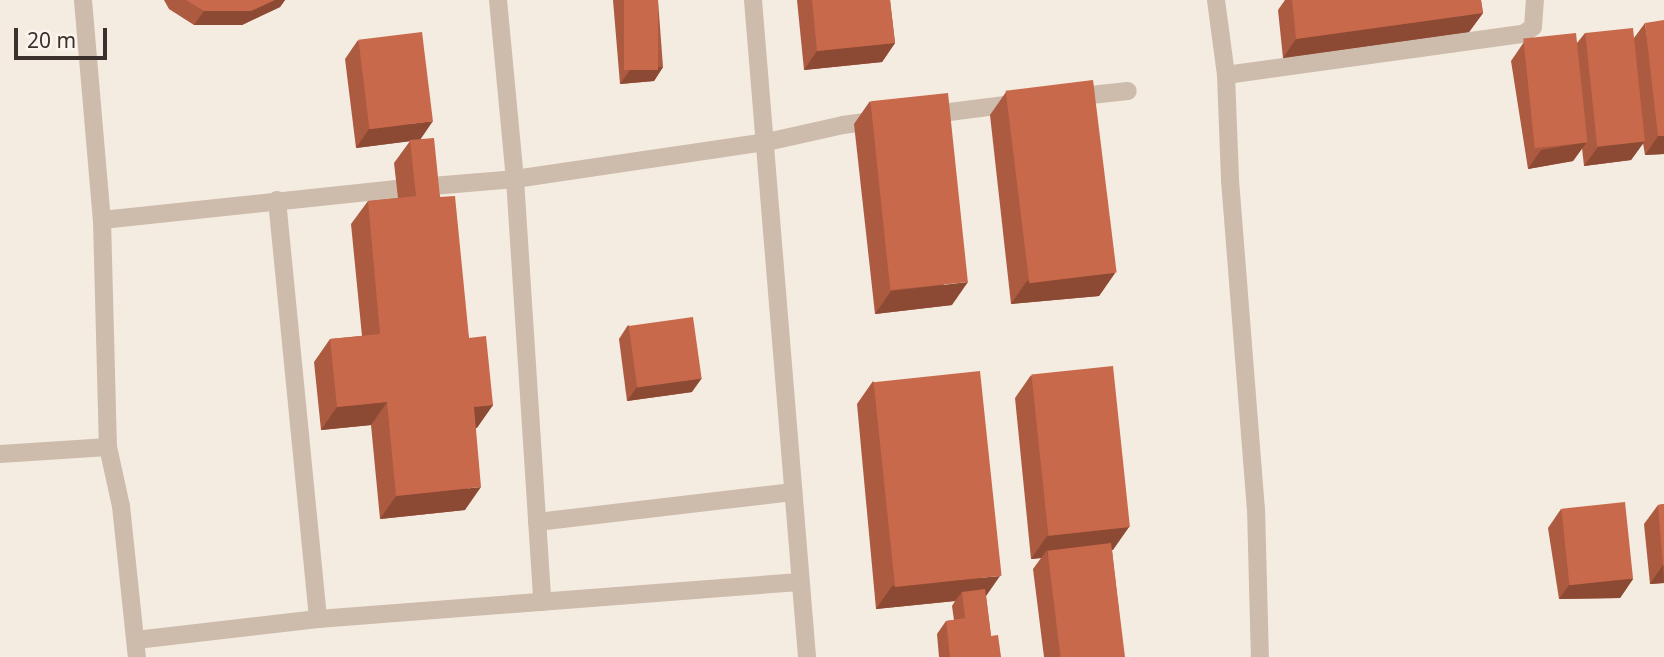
<!DOCTYPE html>
<style>
body{margin:0}
#map{position:relative;width:1664px;height:657px;overflow:hidden;background:#f4ebe1;font-family:"Noto Sans",sans-serif}
div>[style]{position:absolute}
.minor>*{height:18px;margin:-9px;padding:0 9px;transform-origin:9px;border-radius:9px;background:#cdbbac}
.wall>*{inset:0;background:#ac5a40}
.shaded-wall>*{inset:0;background:#8c4a34}
.building>*{inset:0;background:#c8694b;transform-origin:0 0}
span{translate:-50% -50%;white-space:nowrap;text-align:center;line-height:1.15;-webkit-text-stroke:7px #fbf5ee;paint-order:stroke}
.scale{position:absolute;left:14px;top:28px;width:93px;height:32px;box-sizing:border-box;border:4px solid #3b302b;border-top:0;padding-left:9px;font-size:21px;line-height:24px;white-space:nowrap;color:#3b302b;-webkit-text-stroke:5px #fbf5ee;paint-order:stroke}
</style>
<div id="map">
<div class="minor">
<div style="left:83px;top:0;width:221px;rotate:85.1deg"></div>
<div style="left:102px;top:220px;width:227px;rotate:88.5deg"></div>
<div style="left:108px;top:447px;width:60px;rotate:77.6deg"></div>
<div style="left:121px;top:506px;width:152px;rotate:84deg"></div>
<div style="left:498px;top:0;width:180px;rotate:84.6deg"></div>
<div style="left:515px;top:179px;width:424px;rotate:86.3deg"></div>
<div style="left:753px;top:0;width:659px;rotate:85.3deg"></div>
<div style="left:1216px;top:0;width:76px;rotate:82.4deg"></div>
<div style="left:1226px;top:75px;width:105px;rotate:87.8deg"></div>
<div style="left:1230px;top:180px;width:329px;rotate:85.5deg"></div>
<div style="left:1256px;top:508px;width:149px;rotate:88.5deg"></div>
<div style="left:1226px;top:75px;width:300px;rotate:-7.9deg"></div>
<div style="left:1523px;top:34px;width:12px;rotate:-35deg"></div>
<div style="left:1533px;top:27px;width:27px;rotate:-86deg"></div>
<div style="left:1072px;top:97px;width:56px;rotate:-6.1deg"></div>
<div style="left:926px;top:115px;width:95px;rotate:-7.3deg"></div>
<div style="left:420px;top:187px;width:95px;rotate:-4.8deg"></div>
<div style="left:515px;top:179px;width:255px;rotate:-8.4deg"></div>
<div style="left:767px;top:142px;width:78px;rotate:-12.6deg"></div>
<div style="left:843px;top:125px;width:35px;rotate:-8deg"></div>
<div style="left:277px;top:200px;width:421px;rotate:84.4deg"></div>
<div style="left:102px;top:220px;width:296px;rotate:-6deg"></div>
<div style="left:0;top:454px;width:108px;rotate:-3.7deg"></div>
<div style="left:537px;top:522px;width:258px;rotate:-6.7deg"></div>
<div style="left:136px;top:640px;width:183px;rotate:-6.6deg"></div>
<div style="left:318px;top:619px;width:483px;rotate:-4.4deg"></div>
</div>
<div class="wall">
<div style="clip-path:polygon(164px 0,285px 0,280px 7px,242px 25px,194px 25px,169px 9px)"></div>
<div style="clip-path:polygon(613px 0,658px 0,663px 67px,654px 81px,620px 84px)"></div>
<div style="clip-path:polygon(797px 0,890px 0,895px 43px,882px 62px,804px 70px)"></div>
<div style="clip-path:polygon(1285px 0,1481px 0,1483px 13px,1469px 32px,1283px 58px,1278px 10px)"></div>
<div style="clip-path:polygon(1645px 23px,1664px 154px,1645px 155px,1643px 143px,1631px 160px,1584px 166px,1582px 148px,1573px 161px,1528px 169px,1511px 61px,1524px 42px,1577px 43px,1585px 33px,1634px 38px)"></div>
<div style="clip-path:polygon(358px 40px,421px 139px,440px 197px,469px 338px,493px 405px,476px 428px,465px 510px,380px 519px,371px 425px,321px 430px,314px 362px,330px 339px,362px 336px,351px 224px,368px 201px,398px 198px,394px 163px,410px 141px,356px 148px,345px 59px)"></div>
<div style="clip-path:polygon(1006px 92px,1115px 273px,1099px 296px,1011px 304px,990px 115px)"></div>
<div style="clip-path:polygon(870px 101px,952px 305px,875px 314px,854px 124px)"></div>
<div style="clip-path:polygon(628px 325px,692px 392px,627px 401px,619px 339px)"></div>
<div style="clip-path:polygon(1031px 375px,1129px 527px,1112px 550px,1124px 657px,1044px 657px,1033px 569px,1041px 558px,1031px 559px,1015px 398px)"></div>
<div style="clip-path:polygon(873px 381px,986px 595px,991px 636px,1001px 657px,939px 657px,937px 634px,946px 621px,954px 620px,952px 606px,955px 601px,876px 609px,857px 404px)"></div>
<div style="clip-path:polygon(1664px 504px,1664px 583px,1650px 584px,1644px 524px,1658px 505px)"></div>
<div style="clip-path:polygon(1561px 509px,1633px 579px,1620px 598px,1559px 599px,1548px 528px)"></div>
</div>
<div class="shaded-wall">
<div style="clip-path:polygon(275px 0,285px 0,280px 7px,242px 25px,194px 25px,204px 11px)"></div>
<div style="clip-path:polygon(1483px 13px,1469px 32px,1283px 58px,1296px 39px)"></div>
<div style="clip-path:polygon(895px 43px,882px 62px,804px 70px,817px 51px)"></div>
<div style="clip-path:polygon(663px 67px,654px 81px,620px 84px,630px 70px)"></div>
<div style="clip-path:polygon(433px 121px,420px 140px,356px 148px,369px 129px)"></div>
<div style="clip-path:polygon(1658px 136px,1664px 136px,1664px 154px,1645px 155px)"></div>
<div style="clip-path:polygon(1645px 141px,1631px 160px,1584px 166px,1598px 147px)"></div>
<div style="clip-path:polygon(1587px 142px,1573px 161px,1528px 169px,1541px 150px)"></div>
<div style="clip-path:polygon(1115px 273px,1099px 296px,1011px 304px,1027px 281px)"></div>
<div style="clip-path:polygon(968px 282px,952px 305px,875px 314px,891px 291px)"></div>
<div style="clip-path:polygon(702px 378px,692px 392px,627px 401px,637px 387px)"></div>
<div style="clip-path:polygon(387px 402px,371px 425px,321px 430px,337px 407px)"></div>
<div style="clip-path:polygon(493px 405px,477px 428px,458px 430px,474px 407px)"></div>
<div style="clip-path:polygon(481px 487px,465px 510px,380px 519px,396px 496px)"></div>
<div style="clip-path:polygon(1129px 527px,1113px 550px,1048px 557px,1047px 550px,1041px 558px,1031px 559px,1047px 536px)"></div>
<div style="clip-path:polygon(1663px 565px,1664px 583px,1650px 584px)"></div>
<div style="clip-path:polygon(1000px 576px,984px 599px,962px 592px,955px 601px,876px 609px,892px 586px)"></div>
<div style="clip-path:polygon(1633px 579px,1620px 598px,1559px 599px,1572px 581px)"></div>
</div>
<div class="building">
<div style="clip-path:polygon(186px 0,275px 0,251px 11px,204px 11px)"></div>
<div style="left:624px;top:0;width:34px;height:70px"></div>
<div style="clip-path:polygon(812px 0,890px 0,895px 43px,817px 51px)"></div>
<div style="clip-path:polygon(1292px 0,1481px 0,1483px 13px,1296px 39px)"></div>
<div style="clip-path:polygon(1664px 20px,1664px 136px,1658px 136px,1645px 23px)"></div>
<div style="left:1633px;top:28px;width:114px;height:48px;rotate:84deg"></div>
<div style="left:422px;top:32px;width:90px;height:64px;rotate:83deg"></div>
<div style="left:1576px;top:33px;width:110px;height:53px;rotate:84deg"></div>
<div style="left:1093px;top:80px;width:194px;height:88px;rotate:83deg"></div>
<div style="left:948px;top:93px;width:190px;height:78px;rotate:84deg"></div>
<div style="clip-path:polygon(434px 138px,440px 197px,455px 196px,469px 338px,486px 336px,493px 405px,474px 407px,481px 487px,396px 496px,387px 402px,337px 407px,330px 339px,380px 334px,368px 201px,416px 196px,410px 140px)"></div>
<div style="left:693px;top:317px;width:62px;height:65px;rotate:82deg"></div>
<div style="left:1113px;top:366px;width:162px;height:82px;rotate:84deg"></div>
<div style="left:980px;top:371px;width:206px;height:107px;rotate:84deg"></div>
<div style="left:1625px;top:502px;width:77px;height:64px;rotate:84deg"></div>
<div style="clip-path:polygon(1664px 504px,1664px 565px,1663px 565px,1658px 505px)"></div>
<div style="left:1111px;top:543px;width:115px;height:64px;rotate:83deg"></div>
<div style="clip-path:polygon(985px 589px,991px 636px,998px 635px,1001px 657px,950px 657px,946px 621px,965px 618px,962px 592px)"></div>
</div>
<div class="scale">20 m</div>
</div>
